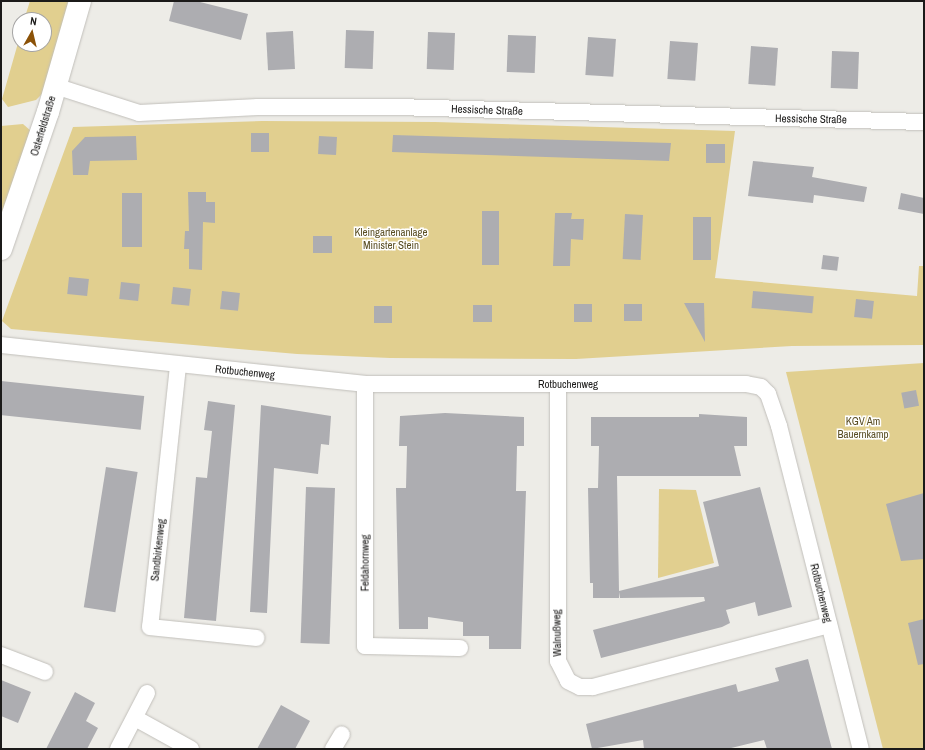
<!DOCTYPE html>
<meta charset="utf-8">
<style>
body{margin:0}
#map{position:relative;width:925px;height:750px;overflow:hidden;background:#edece7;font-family:"Archivo Narrow",sans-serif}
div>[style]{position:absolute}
.green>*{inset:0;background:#e1cf8f}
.building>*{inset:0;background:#adadb1;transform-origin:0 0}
.roads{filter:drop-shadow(0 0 1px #c1bfba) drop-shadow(0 0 1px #c1bfba)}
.street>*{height:16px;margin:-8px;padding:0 8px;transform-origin:8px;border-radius:8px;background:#fff}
.secondary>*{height:22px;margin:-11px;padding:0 11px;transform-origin:11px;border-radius:11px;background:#fff}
span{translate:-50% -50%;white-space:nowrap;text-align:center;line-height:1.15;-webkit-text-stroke:3px #fff;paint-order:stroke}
.street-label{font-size:11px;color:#1b1a19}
.park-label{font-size:11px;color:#5a4e24}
.frame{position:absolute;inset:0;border:2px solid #1b1a19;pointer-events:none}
.north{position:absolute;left:12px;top:12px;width:40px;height:40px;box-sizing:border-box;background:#fff;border:1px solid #a4a3a3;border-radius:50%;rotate:8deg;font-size:11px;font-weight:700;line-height:16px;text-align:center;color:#1b1a19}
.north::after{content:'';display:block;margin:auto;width:14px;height:18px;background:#8b5208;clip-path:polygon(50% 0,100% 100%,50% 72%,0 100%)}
</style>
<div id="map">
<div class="green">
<div style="clip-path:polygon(30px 1px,69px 2px,44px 92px,36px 100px,8px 107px,2px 99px,20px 36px,20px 44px,44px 44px,44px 20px,24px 20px)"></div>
<div style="clip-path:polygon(262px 121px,435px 122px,735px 131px,715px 278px,917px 296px,919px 266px,924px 266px,924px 345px,792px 346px,576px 359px,390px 358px,297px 354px,11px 329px,2px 321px,73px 127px)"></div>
<div style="clip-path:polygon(23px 124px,31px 131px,1px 218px,1px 126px)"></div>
<div style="clip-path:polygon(924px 363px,924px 749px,883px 749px,786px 372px)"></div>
<div style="clip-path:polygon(659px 489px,696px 490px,714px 563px,658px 578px)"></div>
</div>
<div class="building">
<div style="clip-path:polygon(174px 1px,196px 1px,248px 14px,241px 40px,169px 21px)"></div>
<div style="left:346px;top:30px;width:28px;height:38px;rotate:2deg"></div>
<div style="left:293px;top:31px;width:38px;height:27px;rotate:87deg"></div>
<div style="left:428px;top:32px;width:27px;height:37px;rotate:2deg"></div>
<div style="left:508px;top:35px;width:28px;height:37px;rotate:2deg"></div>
<div style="left:588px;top:37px;width:28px;height:38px;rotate:4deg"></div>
<div style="left:670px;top:41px;width:28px;height:38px;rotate:4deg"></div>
<div style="left:751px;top:46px;width:27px;height:38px;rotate:4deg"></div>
<div style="left:832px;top:51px;width:27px;height:37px;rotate:2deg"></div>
<div style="left:269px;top:133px;width:19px;height:18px;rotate:90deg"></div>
<div style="clip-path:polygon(393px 135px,566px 140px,671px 143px,669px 161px,392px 152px)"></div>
<div style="clip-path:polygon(136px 136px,137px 160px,90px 161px,88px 175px,73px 175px,72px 151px,85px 137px)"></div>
<div style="left:319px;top:136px;width:18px;height:18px;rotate:3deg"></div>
<div style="left:706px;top:144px;width:19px;height:19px"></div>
<div style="clip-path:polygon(753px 161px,814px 167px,812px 177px,867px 187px,864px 202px,814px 195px,813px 203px,748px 196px)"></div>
<div style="clip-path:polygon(188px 192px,206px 192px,206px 202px,215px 202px,215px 223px,203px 222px,202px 270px,189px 269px,189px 249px,184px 249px,185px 231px,189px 231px)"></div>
<div style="left:122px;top:193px;width:20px;height:54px"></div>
<div style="clip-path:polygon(901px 193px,924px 198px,924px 214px,898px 209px)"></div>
<div style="left:482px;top:211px;width:17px;height:54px"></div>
<div style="clip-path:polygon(555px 213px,572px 213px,571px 219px,584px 219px,583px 240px,571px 239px,570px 266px,553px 266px)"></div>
<div style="left:625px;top:214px;width:18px;height:45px;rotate:3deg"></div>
<div style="left:693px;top:217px;width:18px;height:43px"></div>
<div style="left:313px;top:236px;width:19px;height:17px"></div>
<div style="left:823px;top:255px;width:16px;height:14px;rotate:7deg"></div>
<div style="left:69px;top:277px;width:20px;height:17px;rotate:6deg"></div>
<div style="left:121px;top:282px;width:19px;height:17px;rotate:6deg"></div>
<div style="left:173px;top:287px;width:18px;height:17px;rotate:6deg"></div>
<div style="left:222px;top:291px;width:18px;height:18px;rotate:6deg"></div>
<div style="left:753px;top:291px;width:61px;height:17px;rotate:5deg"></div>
<div style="left:856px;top:299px;width:18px;height:18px;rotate:6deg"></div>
<div style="clip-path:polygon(684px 303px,704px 303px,705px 342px)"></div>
<div style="left:574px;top:304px;width:18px;height:18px"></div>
<div style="left:624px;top:304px;width:18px;height:17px"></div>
<div style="left:473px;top:305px;width:19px;height:17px"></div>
<div style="left:374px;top:306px;width:18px;height:17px"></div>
<div style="left:1px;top:381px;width:144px;height:34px;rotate:6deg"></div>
<div style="left:916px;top:390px;width:16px;height:15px;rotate:79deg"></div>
<div style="clip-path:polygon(208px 401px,235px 405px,216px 621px,184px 618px,196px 477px,207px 478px,212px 431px,204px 430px)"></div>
<div style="clip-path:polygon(261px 405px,331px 416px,329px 445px,321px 444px,318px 474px,274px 468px,267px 613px,250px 612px)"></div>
<div style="clip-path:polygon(445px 413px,524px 417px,524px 446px,517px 446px,516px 491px,526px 491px,521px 649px,489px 649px,489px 636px,463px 636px,463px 622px,428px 617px,428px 629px,399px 629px,396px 488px,406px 488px,407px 446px,399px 446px,400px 416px)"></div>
<div style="clip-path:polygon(699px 414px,747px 417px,747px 446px,734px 446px,741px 476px,617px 476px,619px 591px,719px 566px,703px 502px,760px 487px,792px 607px,758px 616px,755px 602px,726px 610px,730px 623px,722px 627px,601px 658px,593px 630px,705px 601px,704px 597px,620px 598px,619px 592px,619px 598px,593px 598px,593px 583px,590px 583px,588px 488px,598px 488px,599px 446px,591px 446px,591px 417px,699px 417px)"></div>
<div style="left:106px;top:467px;width:32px;height:142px;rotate:9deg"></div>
<div style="left:306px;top:487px;width:29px;height:156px;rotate:2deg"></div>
<div style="clip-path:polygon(924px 493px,924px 559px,901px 561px,886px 504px)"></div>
<div style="clip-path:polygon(924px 619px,924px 664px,918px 665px,908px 623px)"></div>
<div style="clip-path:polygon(808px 659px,832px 749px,767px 749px,764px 740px,727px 749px,644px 749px,643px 740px,592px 749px,586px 724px,736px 684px,738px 692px,779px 681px,775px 668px)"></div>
<div style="clip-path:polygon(1px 680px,31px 692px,18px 723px,1px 716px)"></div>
<div style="clip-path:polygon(75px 692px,95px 703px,86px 721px,98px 728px,87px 749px,46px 749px)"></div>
<div style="clip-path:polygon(281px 705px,310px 721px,295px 749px,257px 749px)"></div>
</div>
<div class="roads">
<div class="street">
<div style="left:55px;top:86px;width:88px;rotate:17.8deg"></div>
<div style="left:139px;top:113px;width:119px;rotate:-2.9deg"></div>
<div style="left:258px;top:107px;width:138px"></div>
<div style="left:396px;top:107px;width:528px;rotate:1.63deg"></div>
<div style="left:1px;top:345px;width:366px;rotate:6.1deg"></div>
<div style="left:365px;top:384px;width:381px"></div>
<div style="left:746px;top:384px;width:15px;rotate:11deg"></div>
<div style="left:761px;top:387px;width:10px;rotate:45deg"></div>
<div style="left:768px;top:394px;width:34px;rotate:71deg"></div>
<div style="left:779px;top:426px;width:333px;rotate:75.8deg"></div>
<div style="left:178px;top:366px;width:262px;rotate:96.1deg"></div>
<div style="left:150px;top:627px;width:107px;rotate:5.9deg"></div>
<div style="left:365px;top:384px;width:262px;rotate:90deg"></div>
<div style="left:365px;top:646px;width:95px;rotate:1.2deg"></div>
<div style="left:558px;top:384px;width:277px;rotate:90deg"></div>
<div style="left:558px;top:661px;width:22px;rotate:63deg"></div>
<div style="left:568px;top:681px;width:13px;rotate:27deg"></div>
<div style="left:580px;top:687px;width:13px"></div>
<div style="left:593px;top:687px;width:244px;rotate:-14.7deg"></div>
<div style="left:1px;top:655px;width:47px;rotate:21.1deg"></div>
<div style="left:135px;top:718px;width:64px;rotate:29deg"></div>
<div style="left:118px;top:749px;width:63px;rotate:-62.6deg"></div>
<div style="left:333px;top:749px;width:17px;rotate:-59deg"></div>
</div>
<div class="secondary">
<div style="left:1px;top:249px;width:145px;rotate:-71.1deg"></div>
<div style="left:48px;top:112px;width:116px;rotate:-73.9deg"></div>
</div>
</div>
<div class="street-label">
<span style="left:487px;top:110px;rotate:2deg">Hessische Straße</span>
<span style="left:811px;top:119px;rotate:1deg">Hessische Straße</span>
<span style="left:43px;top:126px;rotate:-73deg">Osterfeldstraße</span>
<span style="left:245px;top:372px;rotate:6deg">Rotbuchenweg</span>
<span style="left:568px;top:384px">Rotbuchenweg</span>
<span style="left:158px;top:550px;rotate:-84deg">Sandbirkenweg</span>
<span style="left:365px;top:563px;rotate:-90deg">Feldahornweg</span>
<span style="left:821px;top:593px;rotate:76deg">Rotbuchenweg</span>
<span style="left:557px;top:633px;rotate:-91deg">Walnußweg</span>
</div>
<div class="park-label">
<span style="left:391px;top:239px">Kleingartenanlage<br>Minister Stein</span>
<span style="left:863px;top:428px">KGV Am<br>Bauernkamp</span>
</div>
<div class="frame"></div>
<div class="north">N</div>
</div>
